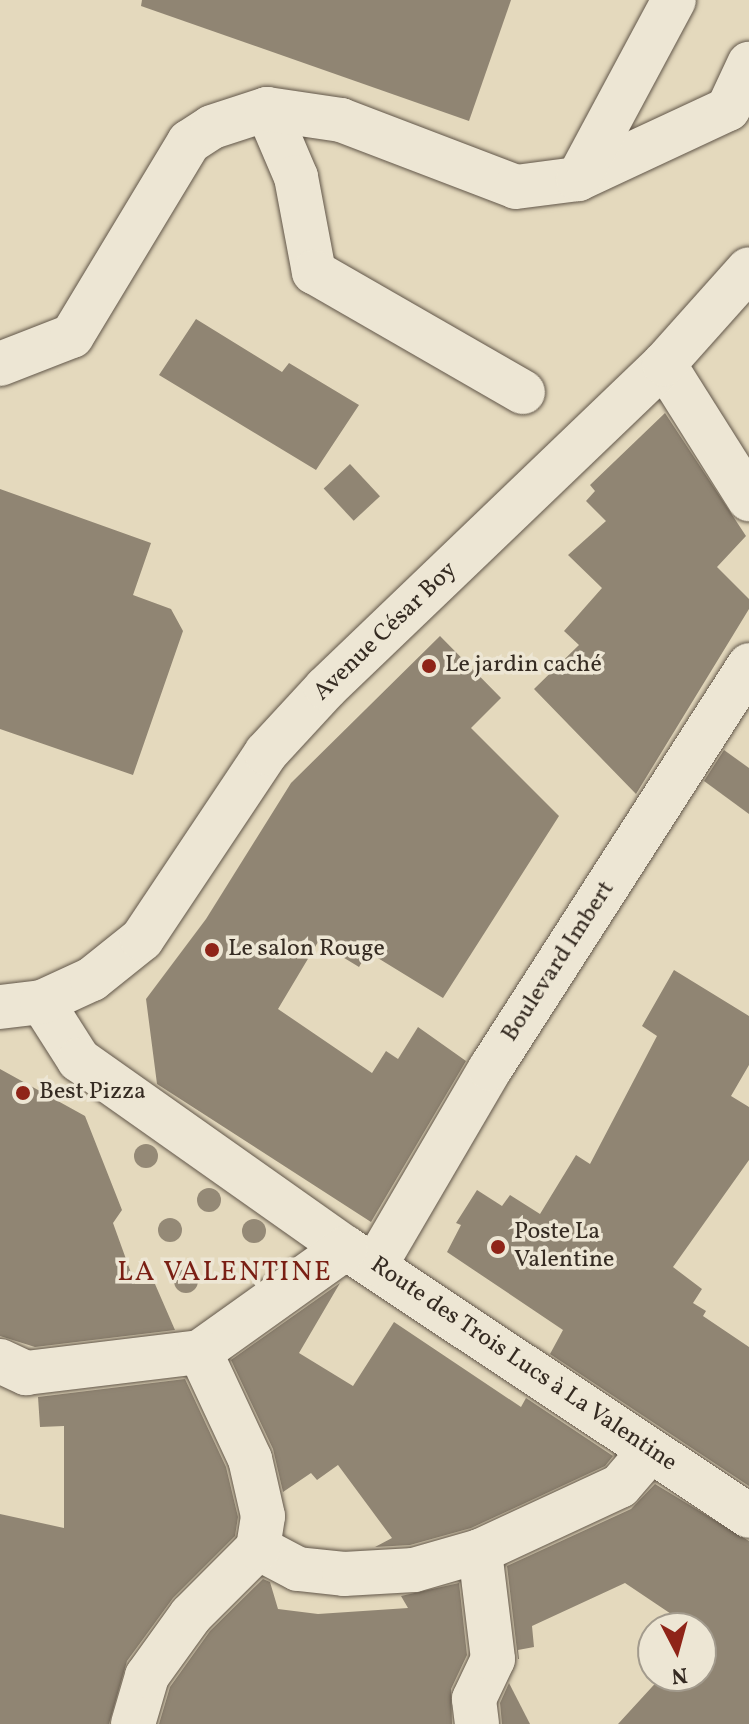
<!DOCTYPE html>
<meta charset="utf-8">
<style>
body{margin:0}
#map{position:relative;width:749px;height:1724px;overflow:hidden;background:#e4d9bd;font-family:Vollkorn,serif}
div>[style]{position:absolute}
.building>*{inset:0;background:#908573;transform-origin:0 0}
.roads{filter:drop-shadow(0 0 2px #615649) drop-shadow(0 0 2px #615649)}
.minor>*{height:44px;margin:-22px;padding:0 22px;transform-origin:22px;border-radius:22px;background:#ede6d4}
.trees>*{width:24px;height:24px;margin:-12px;border-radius:50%;background:#948976}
.dots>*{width:22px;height:22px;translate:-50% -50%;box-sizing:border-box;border:4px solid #ede6d4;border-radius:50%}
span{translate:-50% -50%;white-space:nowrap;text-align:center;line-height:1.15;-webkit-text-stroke:7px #ede6d4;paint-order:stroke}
.street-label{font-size:24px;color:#352b22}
.poi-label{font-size:24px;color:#352b22}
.left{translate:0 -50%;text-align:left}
.quarter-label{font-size:28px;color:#7a1f14;letter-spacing:2px}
.north{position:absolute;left:637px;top:1612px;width:80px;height:80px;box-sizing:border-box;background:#ede6d4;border:2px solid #a39b8d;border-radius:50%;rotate:174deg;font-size:22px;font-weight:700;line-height:32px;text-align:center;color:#352b22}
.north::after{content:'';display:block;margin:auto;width:28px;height:36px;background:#8f2418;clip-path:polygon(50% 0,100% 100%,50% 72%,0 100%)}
</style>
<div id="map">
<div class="building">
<div style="clip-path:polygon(142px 0,511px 0,469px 121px,141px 6px)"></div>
<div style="clip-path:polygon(196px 319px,282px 372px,289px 363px,359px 405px,316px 470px,159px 375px)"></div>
<div style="clip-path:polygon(665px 413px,746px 536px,717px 567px,749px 599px,749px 609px,636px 794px,534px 689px,579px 645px,564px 631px,602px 588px,568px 555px,606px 521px,586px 501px,595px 491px,590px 485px)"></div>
<div style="left:350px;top:464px;width:44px;height:36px;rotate:47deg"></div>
<div style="clip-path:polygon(0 489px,151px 543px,133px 595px,171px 609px,183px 631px,133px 775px,0 729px)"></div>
<div style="clip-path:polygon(440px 636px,501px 698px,471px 728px,559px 816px,443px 998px,368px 952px,359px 967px,318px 942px,278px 1009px,372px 1073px,386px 1051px,398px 1059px,418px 1027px,466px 1061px,371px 1222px,157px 1084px,146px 999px,206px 919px,291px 783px)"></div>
<div style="clip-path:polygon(724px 750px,749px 768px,749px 814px,704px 781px)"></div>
<div style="clip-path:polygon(674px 970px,749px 1016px,749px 1065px,731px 1096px,749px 1107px,749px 1160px,673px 1267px,702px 1289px,693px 1303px,706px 1311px,703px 1316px,749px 1347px,749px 1486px,550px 1354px,563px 1330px,447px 1252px,461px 1225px,456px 1223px,477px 1190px,502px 1206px,510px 1195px,540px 1214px,576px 1155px,590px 1164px,657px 1036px,642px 1026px)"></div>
<div style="clip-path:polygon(0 1069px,85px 1116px,122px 1210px,113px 1223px,135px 1284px,155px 1284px,175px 1330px,35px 1347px,0 1336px)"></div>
<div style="clip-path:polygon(340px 1283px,299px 1353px,353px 1386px,394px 1322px,521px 1407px,526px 1398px,613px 1456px,605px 1466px,471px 1528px,410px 1545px,375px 1547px,392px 1538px,338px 1465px,317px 1480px,311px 1473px,283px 1492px,273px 1449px,231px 1360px)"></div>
<div style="clip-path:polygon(185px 1379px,226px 1467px,238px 1517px,235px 1536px,173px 1598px,127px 1661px,109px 1724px,0 1724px,0 1514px,64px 1528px,64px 1426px,40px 1427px,38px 1397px)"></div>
<div style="clip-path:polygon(655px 1484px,749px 1541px,749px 1724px,618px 1724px,662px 1676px,701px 1676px,701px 1628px,692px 1628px,625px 1583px,532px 1626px,534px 1647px,518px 1650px,519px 1659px,518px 1659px,507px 1566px,631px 1509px)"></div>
<div style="clip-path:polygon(263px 1579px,270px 1582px,278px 1609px,318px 1614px,408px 1608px,401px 1596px,459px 1583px,467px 1655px,451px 1689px,452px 1724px,159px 1724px,170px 1687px,210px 1631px)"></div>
<div style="clip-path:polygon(509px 1683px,530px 1724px,502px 1724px,500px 1703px)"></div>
</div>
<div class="roads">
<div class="minor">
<div style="left:267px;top:109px;width:74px;rotate:66.9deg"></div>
<div style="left:296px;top:177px;width:97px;rotate:79.3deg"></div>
<div style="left:314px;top:272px;width:241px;rotate:29.9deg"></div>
<div style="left:578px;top:179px;width:166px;rotate:-25deg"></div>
<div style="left:728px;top:109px;width:50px;rotate:-65deg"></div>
<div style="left:0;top:364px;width:77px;rotate:-21.3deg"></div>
<div style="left:72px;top:336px;width:227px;rotate:-58.9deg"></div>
<div style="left:189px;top:142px;width:27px;rotate:-33deg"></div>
<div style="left:212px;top:127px;width:58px;rotate:-18.1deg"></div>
<div style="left:267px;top:109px;width:75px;rotate:8.5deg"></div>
<div style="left:341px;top:120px;width:187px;rotate:20.9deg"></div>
<div style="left:516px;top:187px;width:63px;rotate:-7.4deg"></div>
<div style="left:578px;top:179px;width:203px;rotate:-61.8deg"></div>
<div style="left:664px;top:364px;width:160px;rotate:57.8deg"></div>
<div style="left:42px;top:1002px;width:69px;rotate:57.5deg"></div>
<div style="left:79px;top:1060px;width:327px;rotate:35.2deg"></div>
<div style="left:346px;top:1248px;width:484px;rotate:33.6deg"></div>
<div style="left:0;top:1007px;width:42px;rotate:-6.8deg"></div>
<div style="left:42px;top:1002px;width:55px;rotate:-24.7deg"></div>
<div style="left:92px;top:979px;width:64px;rotate:-38.7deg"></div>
<div style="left:142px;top:939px;width:224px;rotate:-56.3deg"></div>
<div style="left:266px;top:753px;width:88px;rotate:-47.3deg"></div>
<div style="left:326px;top:688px;width:468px;rotate:-43.8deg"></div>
<div style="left:664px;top:364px;width:127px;rotate:-48.2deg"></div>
<div style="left:376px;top:1264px;width:226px;rotate:-59.7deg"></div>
<div style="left:490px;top:1069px;width:480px;rotate:-57.3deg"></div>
<div style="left:0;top:1361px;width:29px;rotate:25deg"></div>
<div style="left:26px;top:1373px;width:175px;rotate:-6.9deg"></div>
<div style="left:200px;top:1352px;width:179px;rotate:-35.5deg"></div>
<div style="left:258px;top:1548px;width:45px;rotate:27.7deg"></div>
<div style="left:298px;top:1569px;width:46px;rotate:6.2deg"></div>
<div style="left:344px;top:1574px;width:70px;rotate:-3.3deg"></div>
<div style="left:414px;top:1570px;width:69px;rotate:-16.1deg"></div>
<div style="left:480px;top:1551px;width:154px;rotate:-24.9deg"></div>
<div style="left:620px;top:1486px;width:46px;rotate:-49.4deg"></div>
<div style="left:133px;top:1724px;width:50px;rotate:-73.7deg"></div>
<div style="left:147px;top:1676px;width:75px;rotate:-54.2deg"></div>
<div style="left:191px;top:1615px;width:95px;rotate:-45deg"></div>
<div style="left:258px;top:1548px;width:32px;rotate:-81deg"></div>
<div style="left:263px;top:1516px;width:58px;rotate:-102.8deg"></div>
<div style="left:250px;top:1459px;width:118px;rotate:-115deg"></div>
<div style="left:477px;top:1724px;width:25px;rotate:-97deg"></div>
<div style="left:474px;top:1699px;width:44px;rotate:-64.6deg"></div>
<div style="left:493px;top:1659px;width:109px;rotate:-96.9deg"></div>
</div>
</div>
<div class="trees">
<div style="left:146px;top:1156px"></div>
<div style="left:209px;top:1200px"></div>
<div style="left:170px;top:1230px"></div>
<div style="left:254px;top:1231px"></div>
<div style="left:186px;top:1281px"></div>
</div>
<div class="dots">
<div style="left:429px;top:666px;background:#8f2418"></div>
<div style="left:212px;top:950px;background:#8f2418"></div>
<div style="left:23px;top:1093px;background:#8f2418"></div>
<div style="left:498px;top:1247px;background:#8f2418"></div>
</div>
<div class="street-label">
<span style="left:386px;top:632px;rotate:-44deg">Avenue César Boy</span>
<span style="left:559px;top:962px;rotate:-57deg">Boulevard Imbert</span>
<span style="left:523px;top:1365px;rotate:34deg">Route des Trois Lucs à La Valentine</span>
</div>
<div class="poi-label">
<span class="left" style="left:445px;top:666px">Le jardin caché</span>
<span class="left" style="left:228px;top:950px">Le salon Rouge</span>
<span class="left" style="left:39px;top:1093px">Best Pizza</span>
<span class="left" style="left:514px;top:1247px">Poste La<br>Valentine</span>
</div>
<div class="quarter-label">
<span style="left:225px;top:1273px">LA VALENTINE</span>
</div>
<div class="north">N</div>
</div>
